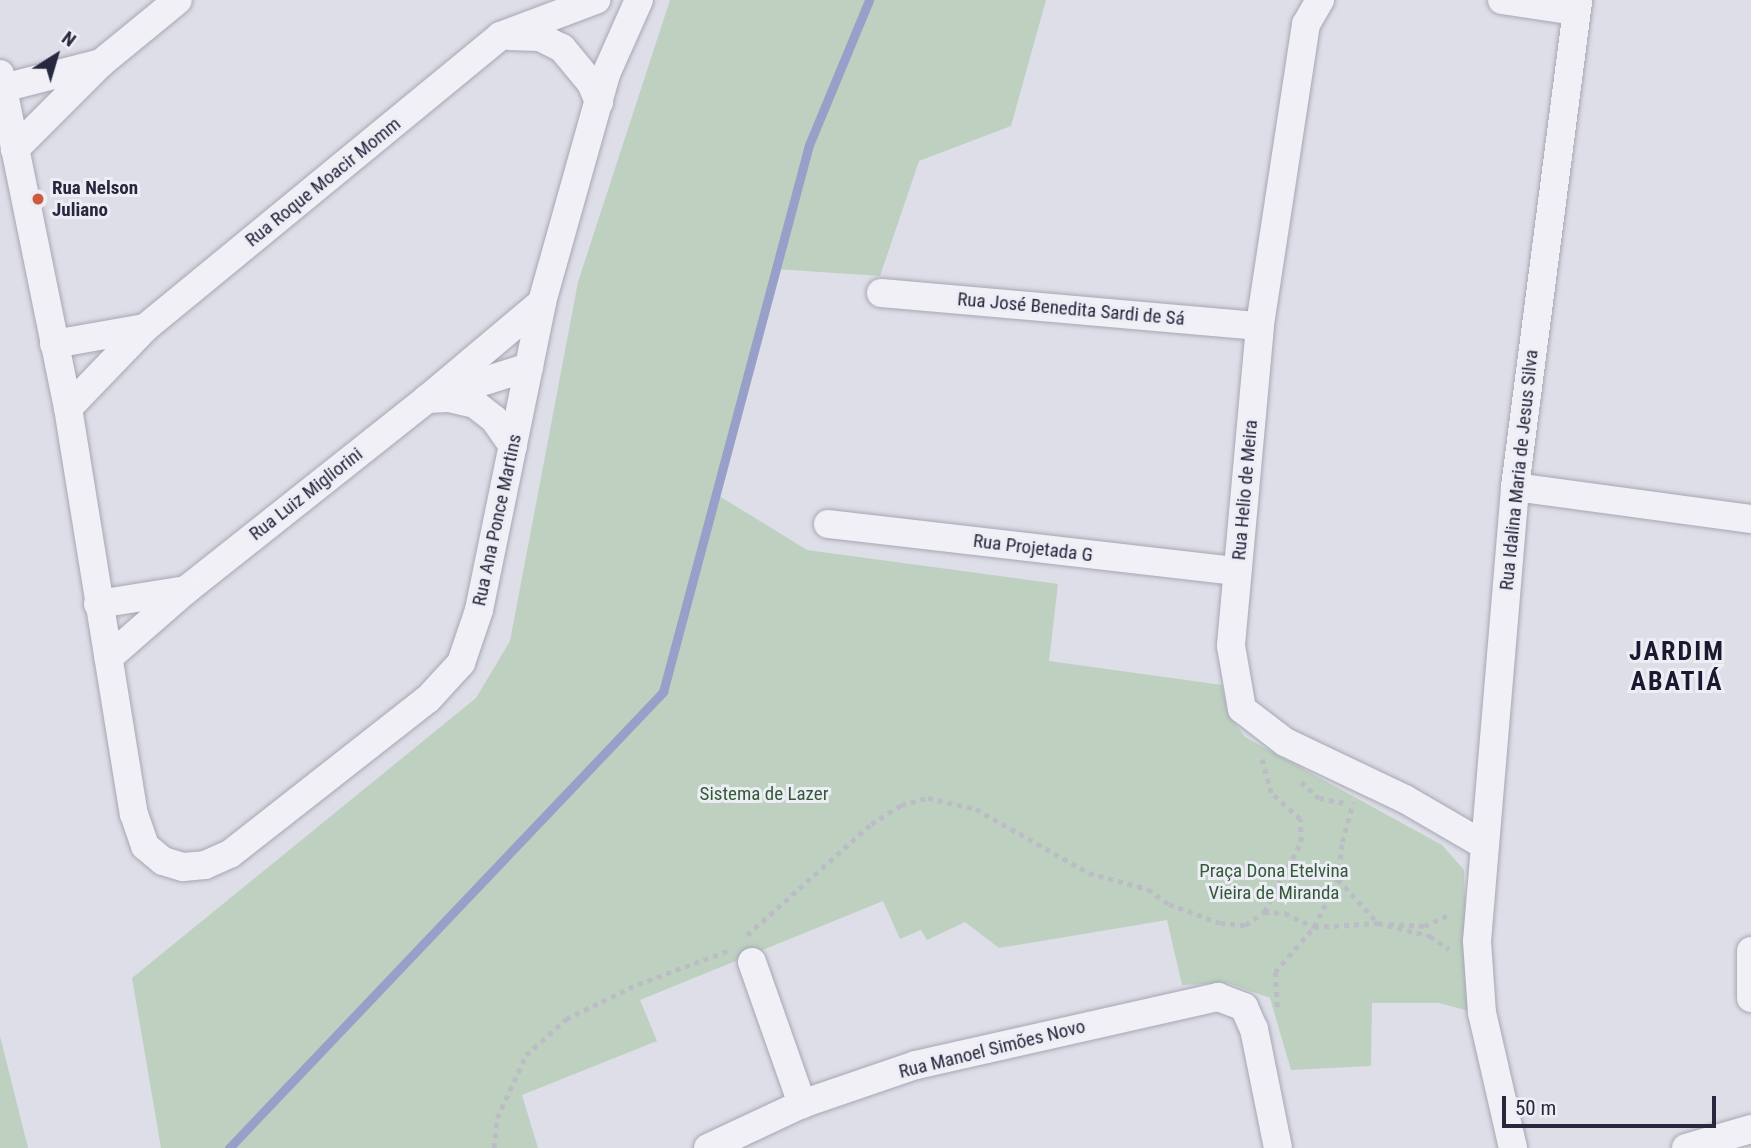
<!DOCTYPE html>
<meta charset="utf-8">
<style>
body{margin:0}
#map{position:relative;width:1751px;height:1148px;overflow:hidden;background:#dddee7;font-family:"Roboto Condensed",sans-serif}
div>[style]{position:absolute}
.green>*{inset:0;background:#bed1c0}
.stream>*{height:9px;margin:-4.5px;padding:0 4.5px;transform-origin:4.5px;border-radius:4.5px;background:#989fc8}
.path>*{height:4.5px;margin-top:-2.25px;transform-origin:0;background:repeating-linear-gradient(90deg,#bcbcc6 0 5px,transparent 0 10px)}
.roads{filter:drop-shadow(0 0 2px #a6a7b4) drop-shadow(0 0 2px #a6a7b4)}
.street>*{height:28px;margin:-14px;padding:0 14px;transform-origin:14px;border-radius:14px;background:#f0f0f6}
.dots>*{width:19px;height:19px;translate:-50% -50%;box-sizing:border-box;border:4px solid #ededf5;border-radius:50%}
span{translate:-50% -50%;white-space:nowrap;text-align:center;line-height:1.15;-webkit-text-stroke:6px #ededf5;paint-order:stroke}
.street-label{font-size:19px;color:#27273e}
.poi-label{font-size:19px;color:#27273e;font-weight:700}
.left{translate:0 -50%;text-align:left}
.park-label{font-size:19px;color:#345a39}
.district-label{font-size:26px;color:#19192f;font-weight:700;letter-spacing:2px}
.north{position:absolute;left:21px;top:21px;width:70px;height:70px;-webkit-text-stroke:5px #ededf5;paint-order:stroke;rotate:37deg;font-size:19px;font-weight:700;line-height:28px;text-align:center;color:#27273e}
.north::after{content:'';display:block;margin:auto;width:24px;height:32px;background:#27273e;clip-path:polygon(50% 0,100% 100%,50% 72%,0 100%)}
.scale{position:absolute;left:1502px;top:1096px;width:214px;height:32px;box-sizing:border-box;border:4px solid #27273e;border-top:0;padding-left:9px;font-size:21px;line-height:24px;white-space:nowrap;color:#27273e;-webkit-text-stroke:5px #ededf5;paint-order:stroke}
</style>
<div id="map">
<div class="green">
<div style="clip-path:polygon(670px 0,1046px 0,1011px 126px,919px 161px,880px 276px,776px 269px,716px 494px,807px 550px,1058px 584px,1049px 661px,1222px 685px,1228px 714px,1245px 737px,1442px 845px,1464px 870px,1469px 1011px,1439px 1003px,1372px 1003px,1371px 1066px,1291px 1070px,1270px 998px,1228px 983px,1182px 985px,1167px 920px,999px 948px,965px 922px,927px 940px,921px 930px,900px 939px,883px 901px,640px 1000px,657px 1041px,522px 1095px,538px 1148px,161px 1148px,132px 978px,476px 698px,510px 641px,578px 282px)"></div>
<div style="clip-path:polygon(0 1036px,28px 1148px,0 1148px)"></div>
</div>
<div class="stream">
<div style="left:229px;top:1148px;width:630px;rotate:-46.42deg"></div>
<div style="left:663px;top:692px;width:566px;rotate:-75.06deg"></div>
<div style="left:809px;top:145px;width:157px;rotate:-67.5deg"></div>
</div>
<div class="path">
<div style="left:1301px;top:782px;width:24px;rotate:42deg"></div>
<div style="left:1319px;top:798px;width:26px;rotate:11deg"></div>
<div style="left:1338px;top:879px;width:58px;rotate:47.8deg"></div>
<div style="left:1264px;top:912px;width:21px;rotate:3deg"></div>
<div style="left:1285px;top:913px;width:32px;rotate:26deg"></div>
<div style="left:1314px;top:927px;width:54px;rotate:-63.4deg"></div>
<div style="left:1338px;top:879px;width:37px;rotate:-84deg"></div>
<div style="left:1342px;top:842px;width:41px;rotate:-74.2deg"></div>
<div style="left:1389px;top:924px;width:35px;rotate:3deg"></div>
<div style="left:1424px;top:926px;width:30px;rotate:-24deg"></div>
<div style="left:747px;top:935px;width:166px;rotate:-41.8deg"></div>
<div style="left:871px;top:824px;width:36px;rotate:-32deg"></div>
<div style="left:901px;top:805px;width:28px;rotate:-15deg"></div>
<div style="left:928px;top:798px;width:49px;rotate:12.9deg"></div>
<div style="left:976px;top:809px;width:130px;rotate:29.5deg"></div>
<div style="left:1089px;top:873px;width:61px;rotate:15.2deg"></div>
<div style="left:1148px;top:889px;width:26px;rotate:36deg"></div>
<div style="left:1169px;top:904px;width:54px;rotate:20.4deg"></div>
<div style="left:1220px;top:923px;width:25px;rotate:5deg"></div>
<div style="left:1245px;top:925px;width:23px;rotate:-34deg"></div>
<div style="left:1264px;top:912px;width:79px;rotate:-62.1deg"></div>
<div style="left:1301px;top:842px;width:23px;rotate:-92deg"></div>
<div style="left:1300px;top:819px;width:39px;rotate:-138deg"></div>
<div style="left:1271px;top:793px;width:35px;rotate:-105deg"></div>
<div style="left:1277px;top:1007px;width:35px;rotate:-93deg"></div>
<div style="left:1275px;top:972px;width:60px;rotate:-49.1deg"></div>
<div style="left:1314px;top:927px;width:64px;rotate:-3.6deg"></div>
<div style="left:1378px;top:923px;width:54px;rotate:14deg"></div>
<div style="left:1430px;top:936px;width:23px;rotate:34deg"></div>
<div style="left:494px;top:1148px;width:30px;rotate:-84deg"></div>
<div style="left:497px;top:1118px;width:69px;rotate:-65.3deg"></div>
<div style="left:526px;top:1055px;width:54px;rotate:-42deg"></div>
<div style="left:566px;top:1019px;width:80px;rotate:-25.9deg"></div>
<div style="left:638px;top:984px;width:95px;rotate:-20.3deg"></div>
</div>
<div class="roads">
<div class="street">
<div style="left:1320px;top:0;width:28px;rotate:120deg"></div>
<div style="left:1306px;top:24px;width:305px;rotate:98.7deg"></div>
<div style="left:1260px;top:326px;width:321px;rotate:95.2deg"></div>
<div style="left:1231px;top:646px;width:64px;rotate:80.1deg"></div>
<div style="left:1242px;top:709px;width:54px;rotate:37.5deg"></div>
<div style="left:1285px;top:742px;width:133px;rotate:25.4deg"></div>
<div style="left:1405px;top:799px;width:91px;rotate:30.2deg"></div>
<div style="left:1502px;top:0;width:75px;rotate:8.5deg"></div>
<div style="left:509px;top:36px;width:31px;rotate:2deg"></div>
<div style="left:540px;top:37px;width:25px;rotate:27deg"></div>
<div style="left:562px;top:48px;width:45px;rotate:50.4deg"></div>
<div style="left:591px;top:83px;width:21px;rotate:67deg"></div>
<div style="left:101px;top:63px;width:99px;rotate:-39.3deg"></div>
<div style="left:0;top:74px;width:341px;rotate:78.5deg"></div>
<div style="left:68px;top:408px;width:411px;rotate:80.8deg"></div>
<div style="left:134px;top:814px;width:34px;rotate:71deg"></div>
<div style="left:145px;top:846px;width:23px;rotate:40deg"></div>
<div style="left:163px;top:861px;width:21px;rotate:17deg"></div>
<div style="left:183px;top:867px;width:22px;rotate:-5deg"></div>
<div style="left:205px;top:865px;width:27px;rotate:-24deg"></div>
<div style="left:230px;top:854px;width:251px;rotate:-38.1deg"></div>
<div style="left:428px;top:699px;width:49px;rotate:-47.5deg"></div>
<div style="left:461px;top:663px;width:56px;rotate:-71.2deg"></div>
<div style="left:479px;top:610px;width:314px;rotate:-78.4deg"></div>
<div style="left:542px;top:302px;width:237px;rotate:-74.3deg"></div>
<div style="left:606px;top:74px;width:81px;rotate:-66deg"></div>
<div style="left:3px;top:88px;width:101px;rotate:-14.3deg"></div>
<div style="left:101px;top:63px;width:122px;rotate:135deg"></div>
<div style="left:881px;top:293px;width:380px;rotate:5deg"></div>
<div style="left:145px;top:328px;width:460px;rotate:-39.4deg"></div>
<div style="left:500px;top:36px;width:103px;rotate:-20.6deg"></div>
<div style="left:54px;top:344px;width:92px;rotate:-10deg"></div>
<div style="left:145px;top:328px;width:111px;rotate:133.9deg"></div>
<div style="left:513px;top:446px;width:33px;rotate:-125deg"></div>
<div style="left:494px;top:419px;width:24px;rotate:-142deg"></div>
<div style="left:475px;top:404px;width:28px;rotate:-167deg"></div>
<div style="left:448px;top:398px;width:21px;rotate:177deg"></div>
<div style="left:427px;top:399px;width:150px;rotate:-40.1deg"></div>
<div style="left:1515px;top:487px;width:238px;rotate:7.7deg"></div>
<div style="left:828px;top:524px;width:412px;rotate:6.6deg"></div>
<div style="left:186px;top:590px;width:308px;rotate:-38.4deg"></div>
<div style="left:427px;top:399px;width:107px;rotate:-17.4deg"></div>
<div style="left:98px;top:604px;width:89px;rotate:-9deg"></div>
<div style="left:186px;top:590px;width:103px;rotate:138.9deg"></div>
<div style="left:1751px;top:951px;width:47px;rotate:90deg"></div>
<div style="left:752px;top:962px;width:151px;rotate:70.6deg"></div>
<div style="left:708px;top:1148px;width:104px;rotate:-25.1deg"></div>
<div style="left:802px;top:1104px;width:120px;rotate:-18.9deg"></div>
<div style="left:916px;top:1065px;width:310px;rotate:-12.7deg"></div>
<div style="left:1218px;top:997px;width:28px;rotate:21deg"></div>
<div style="left:1244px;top:1007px;width:24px;rotate:66deg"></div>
<div style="left:1254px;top:1029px;width:121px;rotate:78.6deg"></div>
<div style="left:1513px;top:1148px;width:139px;rotate:-102.9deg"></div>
<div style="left:1482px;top:1013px;width:72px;rotate:-94deg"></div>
<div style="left:1477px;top:941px;width:456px;rotate:-85.2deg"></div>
<div style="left:1515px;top:487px;width:491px;rotate:-82.6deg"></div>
<div style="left:1686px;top:1148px;width:68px;rotate:-16.3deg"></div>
</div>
</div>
<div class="dots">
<div style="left:38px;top:199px;background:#cf5a40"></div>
</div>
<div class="street-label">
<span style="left:323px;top:182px;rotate:-39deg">Rua Roque Moacir Momm</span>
<span style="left:1071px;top:309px;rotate:5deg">Rua José Benedita Sardi de Sá</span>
<span style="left:1519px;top:470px;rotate:-84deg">Rua Idalina Maria de Jesus Silva</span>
<span style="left:1245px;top:490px;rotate:-85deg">Rua Helio de Meira</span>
<span style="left:306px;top:494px;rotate:-38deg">Rua Luiz Migliorini</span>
<span style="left:497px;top:520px;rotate:-78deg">Rua Ana Ponce Martins</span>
<span style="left:1033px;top:548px;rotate:7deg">Rua Projetada G</span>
<span style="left:992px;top:1049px;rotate:-14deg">Rua Manoel Simões Novo</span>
</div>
<div class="poi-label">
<span class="left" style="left:52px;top:199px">Rua Nelson<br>Juliano</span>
</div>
<div class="park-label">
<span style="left:764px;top:794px">Sistema de Lazer</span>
<span style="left:1274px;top:882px">Praça Dona Etelvina<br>Vieira de Miranda</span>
</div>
<div class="district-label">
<span style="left:1677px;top:667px">JARDIM<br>ABATIÁ</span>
</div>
<div class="north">N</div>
<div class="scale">50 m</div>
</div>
